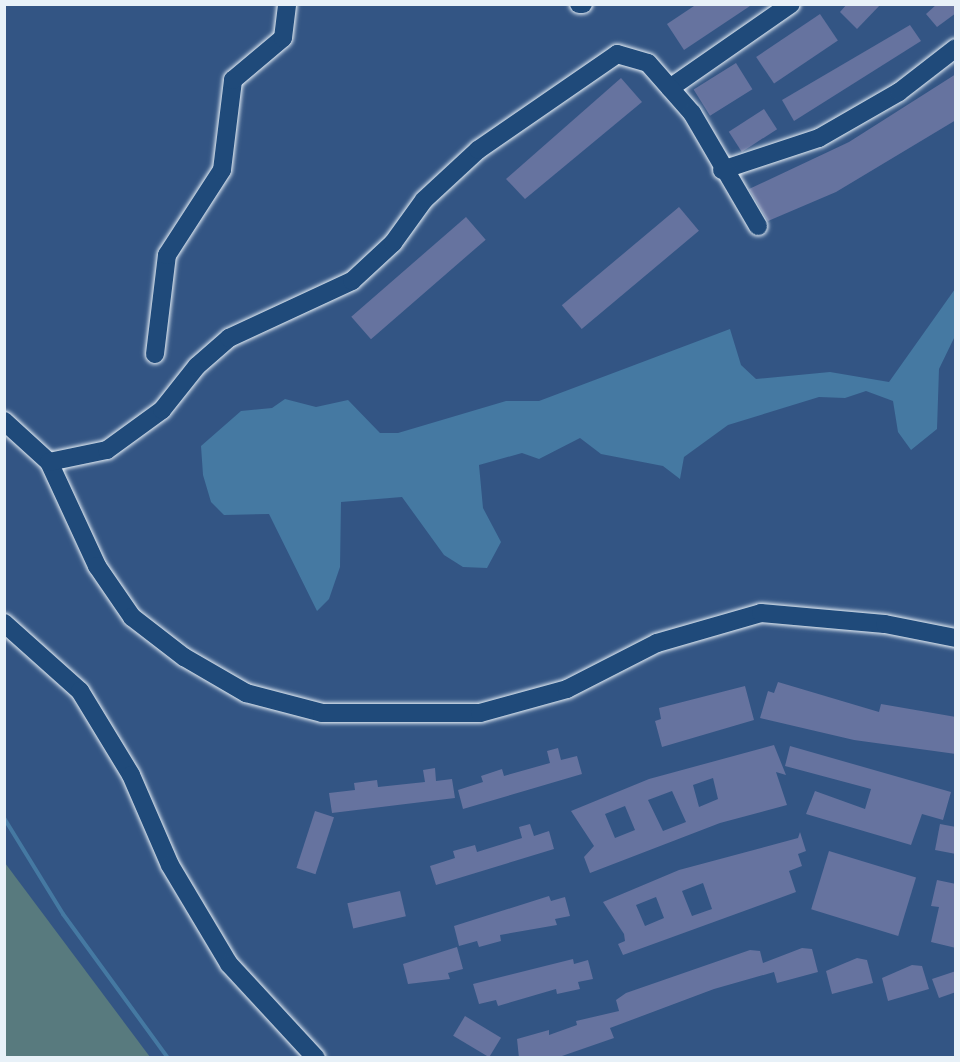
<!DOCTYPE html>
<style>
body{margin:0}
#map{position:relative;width:960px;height:1062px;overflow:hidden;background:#335584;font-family:Dekko,sans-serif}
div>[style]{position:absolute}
.green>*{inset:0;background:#587a7e}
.water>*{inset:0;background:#4579a2}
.stream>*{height:4px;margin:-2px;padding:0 2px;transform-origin:2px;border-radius:2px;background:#4579a2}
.building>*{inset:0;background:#66739f;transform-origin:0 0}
.roads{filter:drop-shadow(0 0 2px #e8f1f8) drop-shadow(0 0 2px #e8f1f8)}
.minor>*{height:18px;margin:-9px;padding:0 9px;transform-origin:9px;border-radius:9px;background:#1f4a7a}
span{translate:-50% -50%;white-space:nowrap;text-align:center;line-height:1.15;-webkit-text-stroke:6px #1f4a7a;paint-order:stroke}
.frame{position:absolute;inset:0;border:6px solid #e8f1f8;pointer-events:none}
</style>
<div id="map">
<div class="green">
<div style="clip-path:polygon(4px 863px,5px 863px,150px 1057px,5px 1057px)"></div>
</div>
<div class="water">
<div style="clip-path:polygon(955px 289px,955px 336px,939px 369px,937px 429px,911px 450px,898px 432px,893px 401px,866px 391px,845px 398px,819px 397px,728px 425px,684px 457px,680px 479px,663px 466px,601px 454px,580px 438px,539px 459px,522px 453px,479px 465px,483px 508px,501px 542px,487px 568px,463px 567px,444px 555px,402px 497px,341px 502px,340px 567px,329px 599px,317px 611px,269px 514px,224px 515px,211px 502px,203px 475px,201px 446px,241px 411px,272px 408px,285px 399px,316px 407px,348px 400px,380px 433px,398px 433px,506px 401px,539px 401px,730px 329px,741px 365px,756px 379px,830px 372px,889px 382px)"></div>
</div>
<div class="stream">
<div style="left:4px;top:818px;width:113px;rotate:58.4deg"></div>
<div style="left:63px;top:914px;width:178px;rotate:53.9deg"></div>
</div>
<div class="building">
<div style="clip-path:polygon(697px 4px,753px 4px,684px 50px,667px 24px)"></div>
<div style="clip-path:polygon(847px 4px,881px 4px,857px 29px,840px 12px)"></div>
<div style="clip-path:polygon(937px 4px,956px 4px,956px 13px,937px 27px,926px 14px)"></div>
<div style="left:820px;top:14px;width:32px;height:77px;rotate:56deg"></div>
<div style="clip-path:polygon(910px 25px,921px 41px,794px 121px,782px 100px)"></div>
<div style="left:736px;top:63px;width:31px;height:50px;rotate:58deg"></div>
<div style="clip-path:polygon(956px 74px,956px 120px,836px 192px,768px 221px,749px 189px,849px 142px)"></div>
<div style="clip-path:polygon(621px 78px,642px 102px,525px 199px,506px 179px)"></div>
<div style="left:764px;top:109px;width:24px;height:42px;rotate:57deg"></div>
<div style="left:679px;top:207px;width:31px;height:153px;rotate:50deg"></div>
<div style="left:466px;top:217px;width:30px;height:152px;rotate:49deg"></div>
<div style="clip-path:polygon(778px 682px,879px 712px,881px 704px,956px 717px,956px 754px,854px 740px,760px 718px,768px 691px,774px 693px)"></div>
<div style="clip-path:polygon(745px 686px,754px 720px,662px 747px,655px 721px,661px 719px,659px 708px)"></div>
<div style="clip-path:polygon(evenodd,774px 745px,786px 775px,776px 772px,787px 805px,720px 823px,590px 873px,584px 857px,594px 846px,571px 811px,649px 779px,774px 745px,713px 778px,718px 799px,699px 807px,693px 785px,713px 778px,774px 745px,672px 791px,686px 822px,663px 831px,648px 800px,672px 791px,774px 745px,625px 806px,635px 830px,615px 838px,605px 814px,625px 806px)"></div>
<div style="clip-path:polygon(790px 746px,951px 792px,943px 820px,922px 814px,911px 845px,806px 814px,815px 791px,865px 809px,871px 789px,785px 766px)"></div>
<div style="clip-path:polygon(558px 748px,561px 760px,577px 756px,582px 774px,463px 809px,458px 790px,483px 782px,481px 776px,502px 769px,504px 776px,550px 763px,547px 751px)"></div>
<div style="clip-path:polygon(435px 768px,436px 781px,452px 779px,455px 798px,332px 813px,329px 793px,355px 790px,354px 783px,377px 780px,378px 787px,425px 782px,423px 770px)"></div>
<div style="left:315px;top:811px;width:20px;height:60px;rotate:18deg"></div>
<div style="clip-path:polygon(530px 824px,534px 836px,549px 831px,554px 849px,436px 885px,430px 866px,455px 858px,453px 851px,475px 845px,477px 852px,522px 838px,519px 827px)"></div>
<div style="clip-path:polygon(940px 824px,956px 827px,956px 854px,935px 850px)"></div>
<div style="clip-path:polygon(evenodd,800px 832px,806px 851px,798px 854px,802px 866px,789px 871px,796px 892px,623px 955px,618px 944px,625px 941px,624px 934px,603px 902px,679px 870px,798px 838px,800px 832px,703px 883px,712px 909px,692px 916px,682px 891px,703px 883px,800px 832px,656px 897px,664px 918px,645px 926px,636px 905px,656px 897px)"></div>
<div style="left:829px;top:851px;width:91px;height:61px;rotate:17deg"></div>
<div style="clip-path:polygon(937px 880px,956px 884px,956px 948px,931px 942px,939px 907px,931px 906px)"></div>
<div style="left:400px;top:891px;width:26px;height:54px;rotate:77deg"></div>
<div style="clip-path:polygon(549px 896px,551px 901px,565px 897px,570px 916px,555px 919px,557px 925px,500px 935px,501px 941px,479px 947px,477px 941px,459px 946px,454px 926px)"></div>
<div style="clip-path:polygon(457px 947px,463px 969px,448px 973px,450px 979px,408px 984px,403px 964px)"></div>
<div style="clip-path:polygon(802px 948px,812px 949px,818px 972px,777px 983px,774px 972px,714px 989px,610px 1028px,614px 1038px,562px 1056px,519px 1058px,517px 1039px,549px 1030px,549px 1035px,577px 1025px,576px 1021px,619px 1011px,616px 1000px,626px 993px,750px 950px,760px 951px,763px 963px)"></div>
<div style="clip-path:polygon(857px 958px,867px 960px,873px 983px,832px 994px,826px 971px)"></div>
<div style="clip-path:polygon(573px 959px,574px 964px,588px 960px,593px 979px,578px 982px,580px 989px,557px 994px,556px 989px,498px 1006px,496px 1000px,479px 1004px,473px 984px)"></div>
<div style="clip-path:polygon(912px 965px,922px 966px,929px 989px,888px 1001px,882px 978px)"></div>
<div style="clip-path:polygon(956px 971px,956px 992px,939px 998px,932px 979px)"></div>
<div style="left:465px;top:1016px;width:42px;height:23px;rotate:31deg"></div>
</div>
<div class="roads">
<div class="minor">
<div style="left:579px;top:4px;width:4px"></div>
<div style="left:670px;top:88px;width:147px;rotate:-34.8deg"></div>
<div style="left:722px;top:170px;width:102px;rotate:-18.3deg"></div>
<div style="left:819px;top:138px;width:92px;rotate:-29.9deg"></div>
<div style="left:899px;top:92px;width:72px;rotate:-37.7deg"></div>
<div style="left:155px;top:354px;width:100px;rotate:-83.1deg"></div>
<div style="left:167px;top:255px;width:101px;rotate:-57.1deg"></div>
<div style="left:222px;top:170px;width:91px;rotate:-83deg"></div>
<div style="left:233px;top:80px;width:65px;rotate:-40deg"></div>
<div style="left:283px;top:38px;width:34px;rotate:-83deg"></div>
<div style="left:4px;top:421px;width:61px;rotate:42.3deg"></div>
<div style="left:49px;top:462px;width:115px;rotate:65.2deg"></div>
<div style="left:97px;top:566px;width:62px;rotate:55.5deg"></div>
<div style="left:132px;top:617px;width:66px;rotate:37.6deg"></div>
<div style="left:184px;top:657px;width:72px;rotate:30.1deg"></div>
<div style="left:246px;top:693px;width:79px;rotate:14.7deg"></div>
<div style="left:322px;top:713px;width:158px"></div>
<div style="left:480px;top:713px;width:90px;rotate:-15.4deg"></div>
<div style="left:567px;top:689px;width:101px;rotate:-27.1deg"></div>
<div style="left:657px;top:643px;width:108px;rotate:-16.1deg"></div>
<div style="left:761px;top:613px;width:124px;rotate:5.1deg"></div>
<div style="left:885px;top:624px;width:72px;rotate:11.2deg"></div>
<div style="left:49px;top:462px;width:59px;rotate:-11.7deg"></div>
<div style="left:107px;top:450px;width:68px;rotate:-36deg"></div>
<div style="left:162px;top:410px;width:56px;rotate:-51.5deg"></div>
<div style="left:197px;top:366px;width:43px;rotate:-41.2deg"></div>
<div style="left:229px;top:338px;width:136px;rotate:-24.9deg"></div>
<div style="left:352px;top:281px;width:56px;rotate:-42.8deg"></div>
<div style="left:393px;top:243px;width:53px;rotate:-54.2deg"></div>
<div style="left:424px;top:200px;width:74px;rotate:-42.8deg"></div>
<div style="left:478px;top:150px;width:169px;rotate:-34.6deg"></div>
<div style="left:617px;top:54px;width:32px;rotate:16deg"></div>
<div style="left:648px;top:63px;width:67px;rotate:48.7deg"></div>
<div style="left:692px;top:113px;width:131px;rotate:59.7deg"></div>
<div style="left:4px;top:623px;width:102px;rotate:41.8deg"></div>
<div style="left:80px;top:691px;width:98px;rotate:58.7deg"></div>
<div style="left:131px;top:775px;width:98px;rotate:66.6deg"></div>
<div style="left:170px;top:865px;width:115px;rotate:59.2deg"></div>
<div style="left:229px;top:964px;width:128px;rotate:47.2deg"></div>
</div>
</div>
<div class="frame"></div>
</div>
